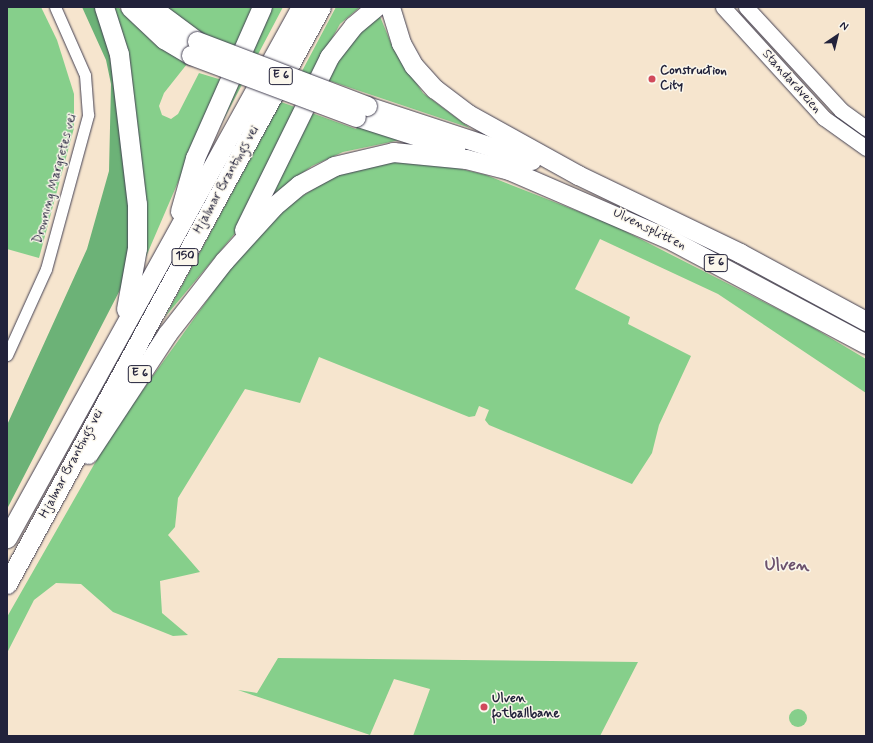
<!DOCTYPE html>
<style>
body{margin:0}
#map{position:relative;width:873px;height:743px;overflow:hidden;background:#f6e5ce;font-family:Mynerve,sans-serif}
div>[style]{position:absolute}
.green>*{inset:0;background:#86cf8b}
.round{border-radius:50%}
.forest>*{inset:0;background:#6cb277}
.roads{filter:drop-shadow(0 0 1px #423f51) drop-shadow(0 0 1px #423f51)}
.street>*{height:11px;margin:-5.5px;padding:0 5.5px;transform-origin:5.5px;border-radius:5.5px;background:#fff}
.secondary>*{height:15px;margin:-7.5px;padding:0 7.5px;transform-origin:7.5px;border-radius:7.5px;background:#fff}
.highway>*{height:19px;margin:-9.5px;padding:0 9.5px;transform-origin:9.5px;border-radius:9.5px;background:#fff}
.bridges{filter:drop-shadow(0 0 1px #423f51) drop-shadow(0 0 1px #423f51)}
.highway-bridge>*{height:19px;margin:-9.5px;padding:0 9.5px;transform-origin:9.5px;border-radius:9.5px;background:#fff}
.dots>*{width:11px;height:11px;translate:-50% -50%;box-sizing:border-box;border:2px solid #fbf7ec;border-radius:50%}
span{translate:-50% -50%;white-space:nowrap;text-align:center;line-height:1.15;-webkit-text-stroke:3px #fbf7ec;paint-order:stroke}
.shield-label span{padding:1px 3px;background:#fbf7ec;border:1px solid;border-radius:3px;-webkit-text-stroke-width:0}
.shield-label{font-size:12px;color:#22223b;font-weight:700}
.poi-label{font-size:13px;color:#22223b;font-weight:700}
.left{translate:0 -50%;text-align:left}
.street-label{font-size:13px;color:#22223b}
.district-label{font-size:17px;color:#6c526d;font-weight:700}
.frame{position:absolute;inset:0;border:8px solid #22223b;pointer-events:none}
.north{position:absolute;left:817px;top:16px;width:40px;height:40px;-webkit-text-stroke:3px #fbf7ec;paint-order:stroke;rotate:35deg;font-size:11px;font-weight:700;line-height:16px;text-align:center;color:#22223b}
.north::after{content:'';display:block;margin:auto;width:14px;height:18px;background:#22223b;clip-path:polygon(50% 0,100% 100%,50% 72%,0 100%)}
</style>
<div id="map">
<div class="green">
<div style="clip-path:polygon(7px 7px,41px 7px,57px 40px,74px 94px,74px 128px,39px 258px,7px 249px)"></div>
<div style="clip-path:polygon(108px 7px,118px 7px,155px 44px,187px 64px,164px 93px,159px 106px,162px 115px,171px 119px,178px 114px,199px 73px,222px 80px,142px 266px)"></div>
<div style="clip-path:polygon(161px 7px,253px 7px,236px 50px,188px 29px)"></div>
<div style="clip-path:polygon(271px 7px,283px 7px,208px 149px,266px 21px)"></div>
<div style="clip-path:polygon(336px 7px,360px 7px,340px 24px,311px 76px,301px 73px)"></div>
<div style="clip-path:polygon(379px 14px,393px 48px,423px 93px,470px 128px,327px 80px,348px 44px)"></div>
<div style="clip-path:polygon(281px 102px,295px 107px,237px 231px,165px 317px)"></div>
<div style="clip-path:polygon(309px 112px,356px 129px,360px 123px,410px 138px,343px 152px,312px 166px,267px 199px)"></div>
<div style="clip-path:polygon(416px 158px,486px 175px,613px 225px,807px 324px,866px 359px,866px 393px,718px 294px,600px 239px,575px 289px,630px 317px,628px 324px,691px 356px,659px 425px,652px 453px,632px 484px,489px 425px,485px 420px,489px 410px,479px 406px,475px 416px,469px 417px,319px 357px,300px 403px,245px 389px,178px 498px,175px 527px,168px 535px,200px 572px,160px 581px,162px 613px,188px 635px,173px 636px,113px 612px,81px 584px,56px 583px,34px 600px,7px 653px,7px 617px,112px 433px,231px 267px,280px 210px,350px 166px)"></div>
<div style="clip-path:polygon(278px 658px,638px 662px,600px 736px,413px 736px,430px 689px,394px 679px,370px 735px,238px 690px,257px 693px)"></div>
<div class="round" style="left:789px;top:709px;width:18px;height:18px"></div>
</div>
<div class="forest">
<div style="clip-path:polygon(82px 7px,98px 7px,106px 27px,133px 223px,121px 288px,7px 509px,7px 425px,87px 249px,109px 171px,111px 84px,106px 60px)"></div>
</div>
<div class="roads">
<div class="street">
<div style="left:7px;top:355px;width:94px;rotate:-65.6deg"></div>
<div style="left:46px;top:269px;width:160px;rotate:-74.7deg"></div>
<div style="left:88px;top:115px;width:40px;rotate:-94.3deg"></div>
<div style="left:85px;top:75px;width:74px;rotate:-113.8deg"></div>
</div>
<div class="secondary">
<div style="left:723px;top:7px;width:150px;rotate:47.7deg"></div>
<div style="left:824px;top:118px;width:52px;rotate:35.5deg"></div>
<div style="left:746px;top:7px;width:140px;rotate:47.3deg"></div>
<div style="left:841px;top:110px;width:31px;rotate:36deg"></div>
</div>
<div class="highway">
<div style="left:104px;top:7px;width:49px;rotate:72.3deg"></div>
<div style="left:119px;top:54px;width:151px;rotate:83.2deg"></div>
<div style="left:137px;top:204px;width:44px;rotate:90deg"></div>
<div style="left:137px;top:248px;width:62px;rotate:100.2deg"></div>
<div style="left:130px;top:7px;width:47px;rotate:43.3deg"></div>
<div style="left:164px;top:39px;width:31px;rotate:31deg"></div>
<div style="left:151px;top:7px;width:57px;rotate:36.5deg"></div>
<div style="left:390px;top:7px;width:38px;rotate:73deg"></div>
<div style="left:401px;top:43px;width:26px;rotate:61deg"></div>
<div style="left:414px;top:66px;width:31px;rotate:48deg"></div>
<div style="left:435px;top:89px;width:41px;rotate:37.1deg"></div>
<div style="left:468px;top:114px;width:126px;rotate:29deg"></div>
<div style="left:578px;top:175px;width:180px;rotate:25.7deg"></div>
<div style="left:740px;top:253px;width:143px;rotate:28.4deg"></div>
<div style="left:367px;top:106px;width:173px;rotate:18.2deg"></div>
<div style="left:361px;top:118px;width:99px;rotate:17.7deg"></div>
<div style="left:502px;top:167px;width:186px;rotate:23.4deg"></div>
<div style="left:673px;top:241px;width:219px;rotate:28.1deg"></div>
<div style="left:180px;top:211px;width:55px;rotate:-74.2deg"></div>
<div style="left:195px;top:158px;width:165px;rotate:-66.1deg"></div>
<div style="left:244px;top:230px;width:193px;rotate:-63.8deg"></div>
<div style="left:329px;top:57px;width:39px;rotate:-52deg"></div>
<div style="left:353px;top:26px;width:30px;rotate:-40deg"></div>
<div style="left:88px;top:454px;width:144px;rotate:-56.6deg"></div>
<div style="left:167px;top:334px;width:93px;rotate:-52deg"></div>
<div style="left:224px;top:261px;width:74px;rotate:-47.7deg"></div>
<div style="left:274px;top:206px;width:33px;rotate:-40deg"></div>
<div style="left:299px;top:185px;width:40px;rotate:-28deg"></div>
<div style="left:334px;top:166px;width:61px;rotate:-13.3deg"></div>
<div style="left:393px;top:152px;width:73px;rotate:5.5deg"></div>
<div style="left:466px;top:159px;width:49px;rotate:14.3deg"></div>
<div style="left:7px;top:538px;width:607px;rotate:-61.03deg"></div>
<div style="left:7px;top:584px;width:657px;rotate:-61.45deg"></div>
</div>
</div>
<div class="bridges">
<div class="highway-bridge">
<div style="left:197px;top:41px;width:182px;rotate:20.9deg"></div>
<div style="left:191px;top:55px;width:176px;rotate:20.6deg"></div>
</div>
</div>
<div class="dots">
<div style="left:652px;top:79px;background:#d1495b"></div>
<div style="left:484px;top:707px;background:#d1495b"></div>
</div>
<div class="shield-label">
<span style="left:281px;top:76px">E 6</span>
<span style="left:185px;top:257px">150</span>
<span style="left:716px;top:263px">E 6</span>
<span style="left:140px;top:374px">E 6</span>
</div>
<div class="poi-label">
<span class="left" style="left:660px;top:79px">Construction<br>City</span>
<span class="left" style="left:492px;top:707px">Ulven<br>fotballbane</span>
</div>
<div class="street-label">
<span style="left:791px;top:82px;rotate:48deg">Standardveien</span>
<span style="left:56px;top:179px;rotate:-75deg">Dronning Margretes vei</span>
<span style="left:227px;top:180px;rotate:-61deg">Hjalmar Brantings vei</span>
<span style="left:649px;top:230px;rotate:26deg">Ulvensplitten</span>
<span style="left:72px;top:464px;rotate:-62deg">Hjalmar Brantings vei</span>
</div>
<div class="district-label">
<span style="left:787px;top:566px">Ulven</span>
</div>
<div class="frame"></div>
<div class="north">N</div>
</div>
